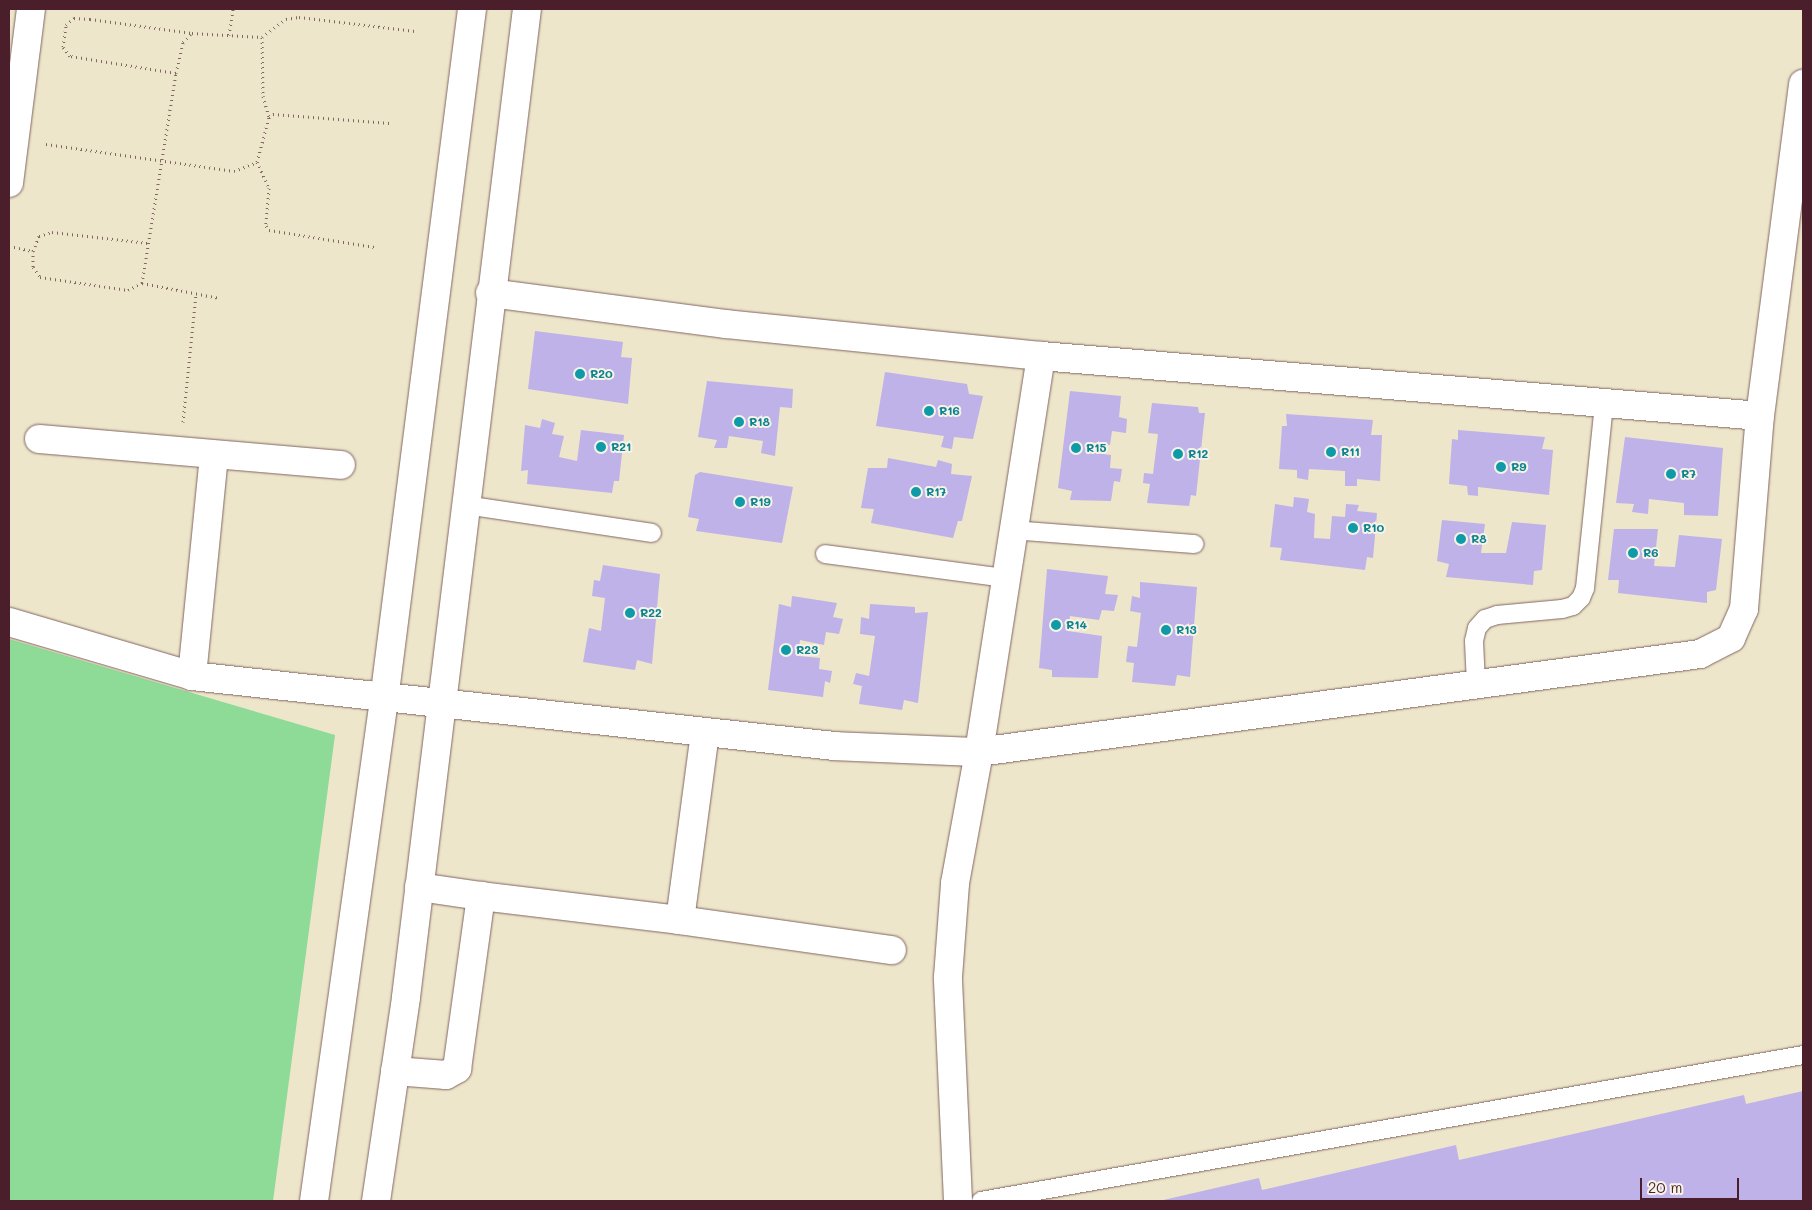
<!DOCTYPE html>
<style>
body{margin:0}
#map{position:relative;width:1812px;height:1210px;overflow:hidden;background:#ede6ca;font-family:Mali,sans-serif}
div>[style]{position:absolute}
.green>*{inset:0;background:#8eda97}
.building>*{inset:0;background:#beb2e8}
.path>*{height:3px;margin-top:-1.5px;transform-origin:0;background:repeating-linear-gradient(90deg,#836563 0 1px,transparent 0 5px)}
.roads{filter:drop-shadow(0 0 1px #836563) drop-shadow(0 0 1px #836563)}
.service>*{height:18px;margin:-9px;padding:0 9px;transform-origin:9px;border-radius:9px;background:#fff}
.minor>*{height:28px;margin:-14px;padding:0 14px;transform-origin:14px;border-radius:14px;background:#fff}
.tertiary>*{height:28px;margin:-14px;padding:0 14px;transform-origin:14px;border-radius:14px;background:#fff}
.dots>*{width:14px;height:14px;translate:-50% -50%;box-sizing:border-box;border:2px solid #f7f3e8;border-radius:50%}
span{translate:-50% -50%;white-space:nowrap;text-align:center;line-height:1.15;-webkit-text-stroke:4px #f7f3e8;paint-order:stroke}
.culture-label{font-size:12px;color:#0d838f;font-weight:700}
.left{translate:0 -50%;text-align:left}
.frame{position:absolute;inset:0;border:10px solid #4a1f2b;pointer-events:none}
.scale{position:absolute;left:1640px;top:1178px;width:99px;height:22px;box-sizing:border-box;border:2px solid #4a1f2b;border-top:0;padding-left:6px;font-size:15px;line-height:18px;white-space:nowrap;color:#4a1f2b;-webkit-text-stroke:4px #f7f3e8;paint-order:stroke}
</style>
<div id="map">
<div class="green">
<div style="clip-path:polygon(9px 639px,335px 735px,273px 1201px,9px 1201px)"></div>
</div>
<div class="building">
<div style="clip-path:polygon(535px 331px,623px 342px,621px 357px,632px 358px,628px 404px,528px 389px)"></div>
<div style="clip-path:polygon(885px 372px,967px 384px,969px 394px,983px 396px,973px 439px,954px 437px,952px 449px,941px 447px,944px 436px,876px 426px)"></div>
<div style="clip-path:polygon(707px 381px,793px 389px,792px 408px,780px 407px,775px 456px,761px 453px,763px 441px,729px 436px,727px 448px,714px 448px,717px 440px,698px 437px)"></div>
<div style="clip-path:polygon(1070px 391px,1121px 396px,1119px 417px,1127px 419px,1126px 433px,1112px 431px,1110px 445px,1089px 442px,1088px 452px,1111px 455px,1110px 468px,1122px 469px,1120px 482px,1114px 481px,1111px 501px,1070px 500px,1072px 491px,1058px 488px)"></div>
<div style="clip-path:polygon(1152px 403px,1198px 407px,1199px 413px,1205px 413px,1196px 496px,1191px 495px,1189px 506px,1147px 503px,1150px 484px,1143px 483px,1144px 473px,1153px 474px,1158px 434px,1148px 433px)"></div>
<div style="clip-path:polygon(1286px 414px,1373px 420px,1371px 435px,1382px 435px,1380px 481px,1357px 479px,1357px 486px,1345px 486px,1345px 471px,1309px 469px,1308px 480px,1297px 478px,1297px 470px,1279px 469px,1282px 426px,1287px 426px)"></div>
<div style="clip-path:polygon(542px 419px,555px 423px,552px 434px,564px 436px,559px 457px,577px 461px,581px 430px,624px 435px,619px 481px,614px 481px,612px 493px,527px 484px,528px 470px,521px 471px,525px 425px,540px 428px)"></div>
<div style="clip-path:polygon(1458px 430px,1545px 437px,1542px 449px,1553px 450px,1549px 495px,1478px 487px,1478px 496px,1468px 495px,1467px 486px,1449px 484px,1452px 439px,1458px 440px)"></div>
<div style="clip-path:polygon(1625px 437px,1723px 448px,1718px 516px,1684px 515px,1684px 503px,1649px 499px,1648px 514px,1632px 512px,1634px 504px,1616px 503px)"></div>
<div style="clip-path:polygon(888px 458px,936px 467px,938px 460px,952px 464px,951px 474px,972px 476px,962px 521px,958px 521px,953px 538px,871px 523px,874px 509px,861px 508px,868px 468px,887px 468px)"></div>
<div style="clip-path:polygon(700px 472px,793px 487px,782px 543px,696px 531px,699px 519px,688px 517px,695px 475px)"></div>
<div style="clip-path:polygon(1294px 497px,1309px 499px,1307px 512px,1315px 514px,1314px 538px,1330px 539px,1332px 516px,1345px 517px,1346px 504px,1359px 505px,1357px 511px,1377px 513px,1373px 558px,1367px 557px,1365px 570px,1280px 560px,1282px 548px,1270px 547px,1275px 504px,1293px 507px)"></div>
<div style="clip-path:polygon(1442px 520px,1485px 524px,1481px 553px,1506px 553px,1512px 522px,1546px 525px,1542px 570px,1534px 571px,1533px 585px,1446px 577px,1449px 564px,1437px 561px)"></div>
<div style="clip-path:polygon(1614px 529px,1658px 529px,1654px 566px,1675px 567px,1679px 535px,1722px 539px,1716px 590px,1707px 592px,1707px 603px,1618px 593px,1619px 580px,1608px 580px)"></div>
<div style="clip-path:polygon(603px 565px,660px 574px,652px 664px,637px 660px,635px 670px,583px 662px,589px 628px,601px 631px,605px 598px,592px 596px,594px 580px,600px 581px)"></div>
<div style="clip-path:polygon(1047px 569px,1108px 576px,1105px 594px,1118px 595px,1114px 611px,1102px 610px,1099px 620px,1070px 616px,1068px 631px,1102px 636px,1098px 678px,1052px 677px,1052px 670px,1039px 668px)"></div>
<div style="clip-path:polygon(1140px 582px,1197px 587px,1190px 677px,1177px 675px,1175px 686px,1132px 682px,1134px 663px,1126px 662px,1128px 646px,1137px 647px,1141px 613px,1130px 611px,1132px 596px,1140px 598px)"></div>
<div style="clip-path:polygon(792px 596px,837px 603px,833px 617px,843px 619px,839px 634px,826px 632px,824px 645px,800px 640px,798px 656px,820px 658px,819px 669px,832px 671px,830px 683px,825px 681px,823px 697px,768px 690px,779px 604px,791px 607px)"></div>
<div style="clip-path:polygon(870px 604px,915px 607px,915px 613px,928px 612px,918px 703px,904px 700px,902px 710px,859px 704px,862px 686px,853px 684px,856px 673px,869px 676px,875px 636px,860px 634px,861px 617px,869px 619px)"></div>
<div style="clip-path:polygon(1803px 1091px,1803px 1201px,1159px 1201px,1259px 1178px,1262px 1190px,1456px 1145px,1459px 1160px,1744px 1095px,1746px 1104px)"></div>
</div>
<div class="path">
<div style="left:229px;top:35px;width:26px;rotate:-81deg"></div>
<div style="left:262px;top:37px;width:59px;rotate:89deg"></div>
<div style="left:263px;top:96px;width:22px;rotate:74deg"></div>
<div style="left:176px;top:73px;width:107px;rotate:-170.9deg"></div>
<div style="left:70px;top:56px;width:11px;rotate:-128deg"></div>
<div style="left:63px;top:47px;width:22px;rotate:-82deg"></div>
<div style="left:66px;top:25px;width:11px;rotate:-41deg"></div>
<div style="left:74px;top:18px;width:16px;rotate:4deg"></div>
<div style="left:90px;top:19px;width:103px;rotate:7.8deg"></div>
<div style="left:192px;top:33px;width:70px;rotate:3.3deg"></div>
<div style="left:262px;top:37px;width:30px;rotate:-37deg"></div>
<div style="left:286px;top:19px;width:13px;rotate:-9deg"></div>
<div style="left:299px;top:17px;width:117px;rotate:6.9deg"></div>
<div style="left:46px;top:144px;width:190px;rotate:8.2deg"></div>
<div style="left:234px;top:171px;width:25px;rotate:-21deg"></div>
<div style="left:257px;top:162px;width:47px;rotate:-75.1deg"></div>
<div style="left:269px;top:117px;width:5px;rotate:-37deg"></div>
<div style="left:273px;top:114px;width:117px;rotate:4.4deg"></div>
<div style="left:257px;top:162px;width:29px;rotate:65deg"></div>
<div style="left:269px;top:188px;width:38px;rotate:95deg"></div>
<div style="left:266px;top:226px;width:5px;rotate:53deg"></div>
<div style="left:269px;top:230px;width:107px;rotate:9.1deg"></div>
<div style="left:9px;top:246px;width:25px;rotate:12deg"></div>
<div style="left:33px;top:251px;width:16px;rotate:-68deg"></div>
<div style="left:39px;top:236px;width:14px;rotate:-17deg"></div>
<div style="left:52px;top:232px;width:97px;rotate:6.5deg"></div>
<div style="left:33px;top:251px;width:16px;rotate:90deg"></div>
<div style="left:33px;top:267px;width:12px;rotate:55deg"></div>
<div style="left:40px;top:277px;width:89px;rotate:8.4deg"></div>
<div style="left:128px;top:290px;width:16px;rotate:-27deg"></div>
<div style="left:142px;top:283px;width:213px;rotate:-80.8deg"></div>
<div style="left:176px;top:73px;width:32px;rotate:-77deg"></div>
<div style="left:183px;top:42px;width:11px;rotate:-45deg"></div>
<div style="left:142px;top:283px;width:79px;rotate:10.9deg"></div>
<div style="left:183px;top:422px;width:128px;rotate:-84.2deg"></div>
</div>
<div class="roads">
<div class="service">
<div style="left:465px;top:505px;width:189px;rotate:8.5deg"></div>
<div style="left:1011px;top:530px;width:184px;rotate:4.4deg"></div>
<div style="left:825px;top:554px;width:181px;rotate:7.6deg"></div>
<div style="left:1476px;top:684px;width:43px;rotate:-92.7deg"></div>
<div style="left:1474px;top:641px;width:13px;rotate:-77deg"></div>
<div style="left:1477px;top:628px;width:12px;rotate:-48deg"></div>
<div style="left:1485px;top:619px;width:13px;rotate:-18deg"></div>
<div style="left:1497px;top:615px;width:65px;rotate:-5.3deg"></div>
<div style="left:1562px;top:609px;width:11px;rotate:-15deg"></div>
<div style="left:1573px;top:606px;width:11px;rotate:-45deg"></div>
<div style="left:1581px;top:598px;width:11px;rotate:-68deg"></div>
<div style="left:1585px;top:588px;width:185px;rotate:-84.1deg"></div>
<div style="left:981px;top:1201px;width:835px;rotate:-10.07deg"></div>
</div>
<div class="minor">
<div style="left:9px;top:183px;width:175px;rotate:-82.8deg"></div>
<div style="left:490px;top:293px;width:238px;rotate:7.5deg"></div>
<div style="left:726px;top:324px;width:317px;rotate:5.8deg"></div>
<div style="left:1041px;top:356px;width:721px;rotate:4.77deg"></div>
<div style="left:39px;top:439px;width:303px;rotate:4.9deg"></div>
<div style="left:9px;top:622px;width:191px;rotate:16.4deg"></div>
<div style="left:192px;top:676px;width:646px;rotate:6.22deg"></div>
<div style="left:834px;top:746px;width:145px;rotate:2.4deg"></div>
<div style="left:979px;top:752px;width:728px;rotate:-7.74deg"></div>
<div style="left:1700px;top:654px;width:35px;rotate:-27deg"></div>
<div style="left:1731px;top:638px;width:32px;rotate:-66deg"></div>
<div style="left:1744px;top:609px;width:194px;rotate:-85.3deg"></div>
<div style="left:1760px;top:416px;width:335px;rotate:-82.6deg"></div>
<div style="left:192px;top:676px;width:222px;rotate:-84.3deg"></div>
<div style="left:419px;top:887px;width:63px;rotate:8.3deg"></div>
<div style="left:680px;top:920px;width:214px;rotate:8.1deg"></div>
<div style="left:395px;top:1071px;width:51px;rotate:4.5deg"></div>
<div style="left:446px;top:1075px;width:13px;rotate:-29deg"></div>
<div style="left:457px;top:1069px;width:175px;rotate:-82.1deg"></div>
<div style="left:481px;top:896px;width:200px;rotate:6.9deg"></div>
<div style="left:680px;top:920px;width:189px;rotate:-82.4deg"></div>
<div style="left:958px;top:1201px;width:224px;rotate:-92.6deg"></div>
<div style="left:948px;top:977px;width:94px;rotate:-85.7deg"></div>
<div style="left:955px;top:883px;width:133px;rotate:-79.6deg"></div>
<div style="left:979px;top:752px;width:401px;rotate:-81.1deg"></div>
</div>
<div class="tertiary">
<div style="left:314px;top:1201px;width:506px;rotate:-82.05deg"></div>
<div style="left:384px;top:700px;width:697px;rotate:-82.74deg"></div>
<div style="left:376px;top:1201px;width:206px;rotate:-81.6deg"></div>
<div style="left:406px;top:997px;width:995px;rotate:-83.02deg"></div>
</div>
</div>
<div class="dots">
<div style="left:580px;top:374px;background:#0f9aa8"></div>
<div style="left:929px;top:411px;background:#0f9aa8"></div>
<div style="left:739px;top:422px;background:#0f9aa8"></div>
<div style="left:601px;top:447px;background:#0f9aa8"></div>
<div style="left:1076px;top:448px;background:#0f9aa8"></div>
<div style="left:1331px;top:452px;background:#0f9aa8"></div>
<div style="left:1178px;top:454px;background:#0f9aa8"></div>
<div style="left:1501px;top:467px;background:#0f9aa8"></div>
<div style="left:1671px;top:474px;background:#0f9aa8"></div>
<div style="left:916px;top:492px;background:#0f9aa8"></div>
<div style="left:740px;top:502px;background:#0f9aa8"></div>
<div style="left:1353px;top:528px;background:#0f9aa8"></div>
<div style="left:1461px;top:539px;background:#0f9aa8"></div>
<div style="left:1633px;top:553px;background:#0f9aa8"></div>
<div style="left:630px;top:613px;background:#0f9aa8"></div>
<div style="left:1056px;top:625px;background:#0f9aa8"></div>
<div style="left:1166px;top:630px;background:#0f9aa8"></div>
<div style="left:786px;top:650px;background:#0f9aa8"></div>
</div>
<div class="culture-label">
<span class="left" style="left:590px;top:374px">R20</span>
<span class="left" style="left:939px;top:411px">R16</span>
<span class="left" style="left:749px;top:422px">R18</span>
<span class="left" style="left:611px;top:447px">R21</span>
<span class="left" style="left:1086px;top:448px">R15</span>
<span class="left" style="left:1341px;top:452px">R11</span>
<span class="left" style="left:1188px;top:454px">R12</span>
<span class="left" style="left:1511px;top:467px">R9</span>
<span class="left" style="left:1681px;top:474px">R7</span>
<span class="left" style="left:926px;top:492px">R17</span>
<span class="left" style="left:750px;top:502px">R19</span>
<span class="left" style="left:1363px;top:528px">R10</span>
<span class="left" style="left:1471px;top:539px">R8</span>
<span class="left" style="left:1643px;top:553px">R6</span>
<span class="left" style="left:640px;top:613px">R22</span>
<span class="left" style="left:1066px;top:625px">R14</span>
<span class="left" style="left:1176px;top:630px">R13</span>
<span class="left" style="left:796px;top:650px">R23</span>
</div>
<div class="frame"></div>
<div class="scale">20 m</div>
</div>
